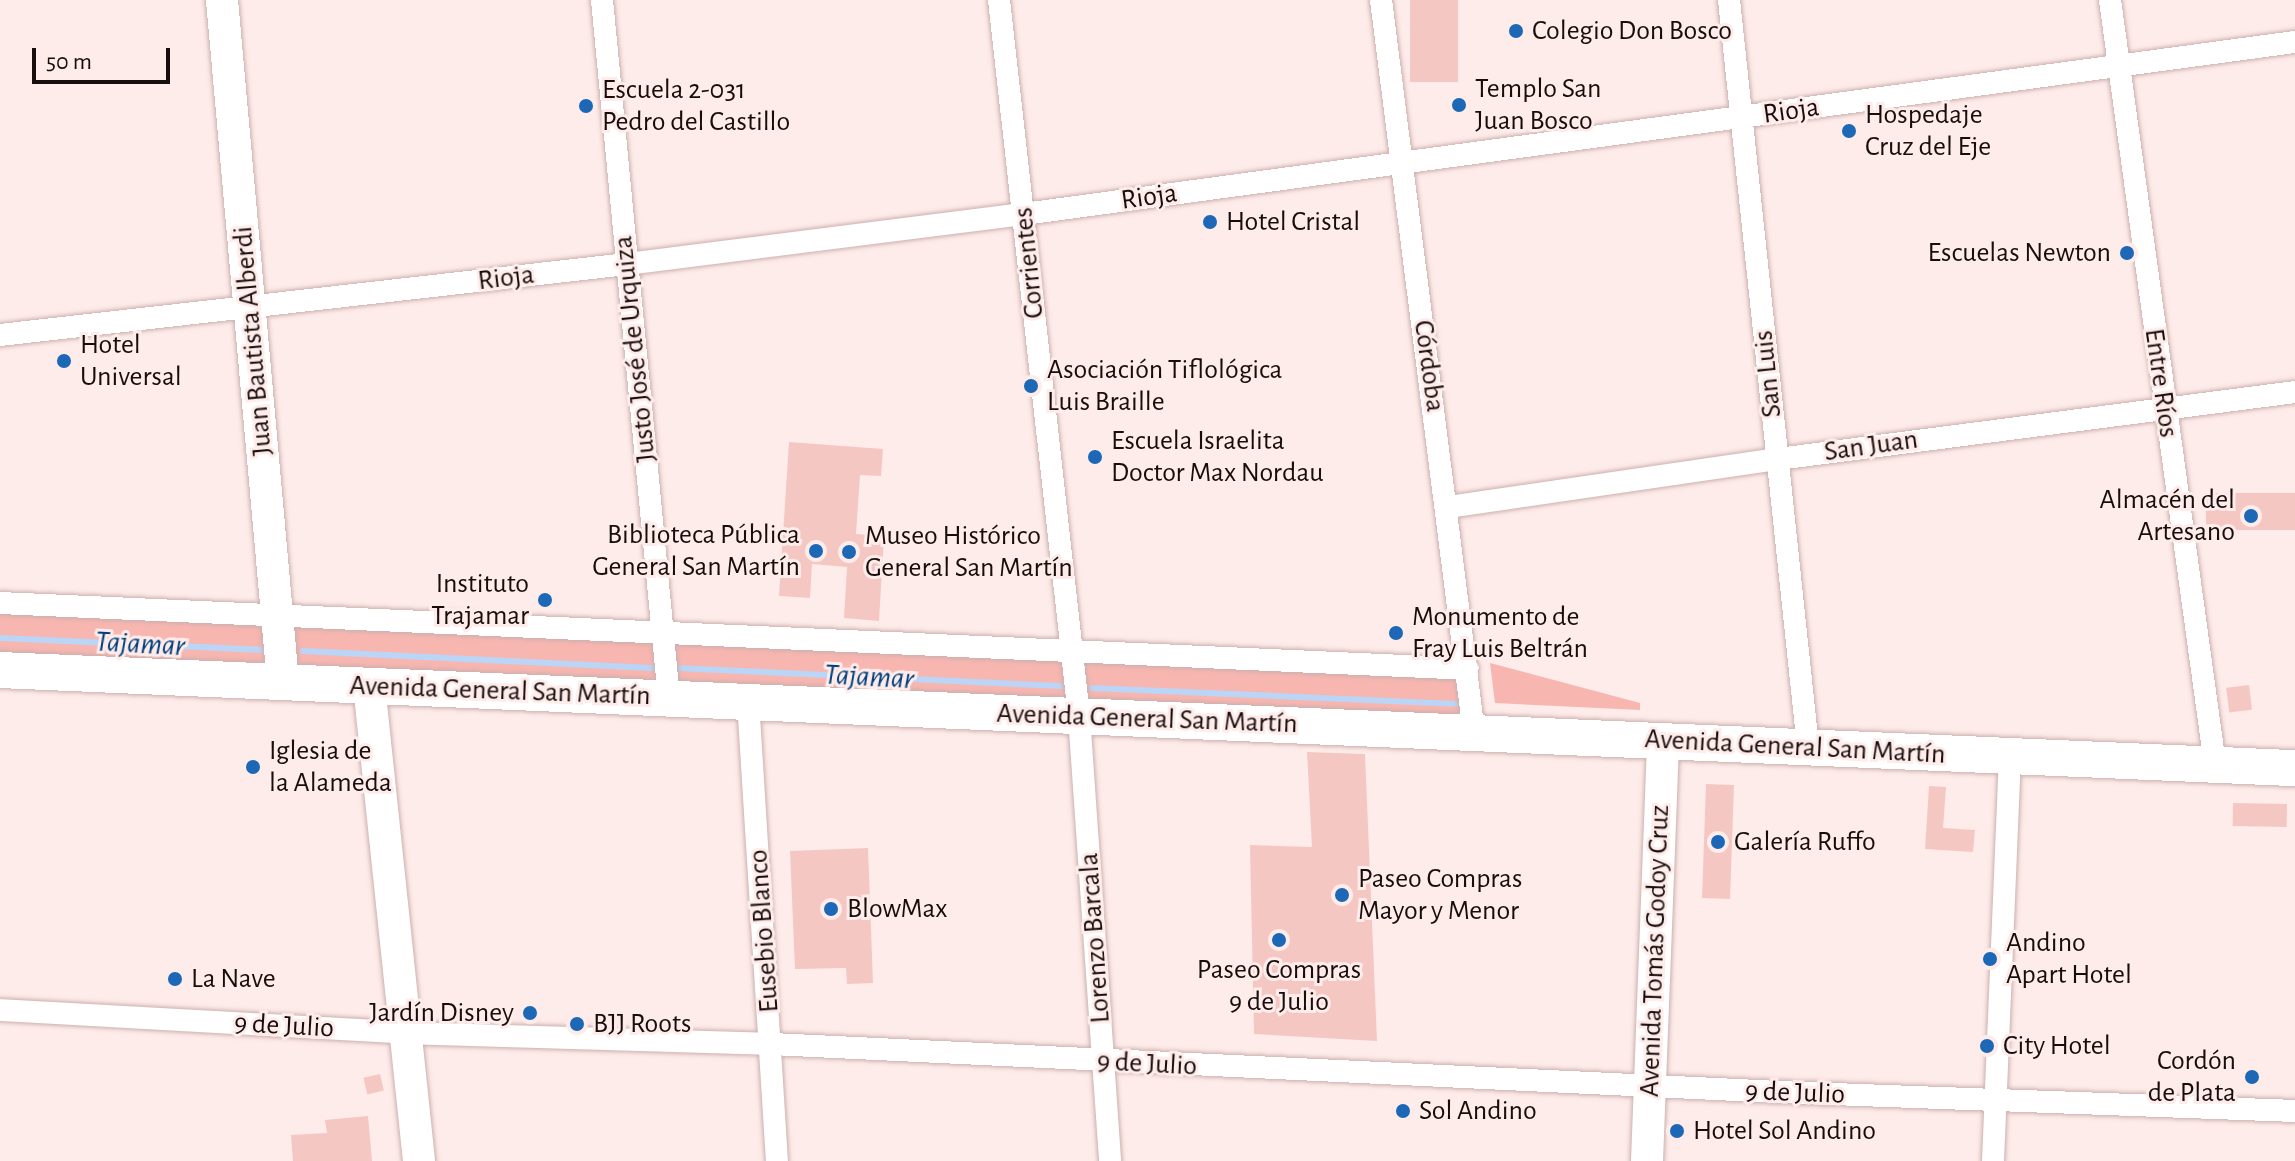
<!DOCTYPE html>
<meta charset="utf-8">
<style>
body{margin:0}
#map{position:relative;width:2295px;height:1161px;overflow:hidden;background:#feecea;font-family:"Alegreya Sans",sans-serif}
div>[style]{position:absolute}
.green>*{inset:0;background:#f8b6b1;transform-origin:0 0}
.stream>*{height:6px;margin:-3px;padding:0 3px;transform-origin:3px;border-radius:3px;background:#bbd5f6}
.building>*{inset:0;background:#f5c7c3;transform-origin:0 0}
.roads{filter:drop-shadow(0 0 2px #ccb0ad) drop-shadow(0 0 2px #ccb0ad)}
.street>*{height:22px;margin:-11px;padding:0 11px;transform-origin:11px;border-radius:11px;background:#fff}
.secondary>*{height:32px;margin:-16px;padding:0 16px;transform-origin:16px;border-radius:16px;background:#fff}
.primary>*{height:36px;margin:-18px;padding:0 18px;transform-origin:18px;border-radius:18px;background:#fff}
.dots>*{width:22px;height:22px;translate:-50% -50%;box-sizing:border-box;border:4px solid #feecea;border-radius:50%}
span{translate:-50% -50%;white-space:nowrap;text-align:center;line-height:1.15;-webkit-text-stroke:6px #feecea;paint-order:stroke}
.poi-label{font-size:28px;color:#170d0c}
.left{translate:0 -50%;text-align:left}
.right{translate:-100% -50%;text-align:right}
.street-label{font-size:28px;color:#170d0c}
.water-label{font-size:30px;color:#00407e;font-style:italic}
.scale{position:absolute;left:32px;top:48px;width:138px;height:36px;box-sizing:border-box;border:4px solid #170d0c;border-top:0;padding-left:10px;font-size:24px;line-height:28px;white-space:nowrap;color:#170d0c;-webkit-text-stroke:6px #feecea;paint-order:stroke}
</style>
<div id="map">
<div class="green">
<div style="left:0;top:603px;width:1469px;height:67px;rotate:3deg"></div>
<div style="clip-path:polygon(1490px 663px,1640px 703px,1640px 710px,1495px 703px)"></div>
</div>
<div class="stream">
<div style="left:0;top:638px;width:269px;rotate:2.6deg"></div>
<div style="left:303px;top:651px;width:353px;rotate:2.8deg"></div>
<div style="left:677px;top:668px;width:384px;rotate:2.7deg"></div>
<div style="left:1092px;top:688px;width:364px;rotate:2.5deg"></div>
</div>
<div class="building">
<div style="left:1410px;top:0;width:48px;height:82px"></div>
<div style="clip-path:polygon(789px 442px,883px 449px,881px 476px,860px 475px,856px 534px,884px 536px,879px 621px,844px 618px,847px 567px,812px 564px,810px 598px,779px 596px)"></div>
<div style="left:2295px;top:493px;width:37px;height:89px;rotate:90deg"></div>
<div style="left:2249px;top:685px;width:25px;height:23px;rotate:83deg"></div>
<div style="clip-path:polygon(1307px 752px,1365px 754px,1377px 1041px,1254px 1034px,1250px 845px,1312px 847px)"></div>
<div style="left:1706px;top:784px;width:28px;height:114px;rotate:2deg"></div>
<div style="clip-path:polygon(1929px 786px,1946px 787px,1943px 828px,1975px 830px,1973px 852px,1925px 849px)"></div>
<div style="left:2233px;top:803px;width:54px;height:23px;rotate:1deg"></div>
<div style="clip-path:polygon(868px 848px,873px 983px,847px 984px,846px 968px,795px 969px,790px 851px)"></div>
<div style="left:380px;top:1074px;width:17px;height:17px;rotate:77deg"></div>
<div style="clip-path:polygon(368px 1116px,372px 1161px,293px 1161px,291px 1135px,327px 1133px,325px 1120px)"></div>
</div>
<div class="roads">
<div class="street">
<div style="left:602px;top:0;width:701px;rotate:84.52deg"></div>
<div style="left:999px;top:0;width:720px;rotate:83.62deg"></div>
<div style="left:1079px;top:716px;width:446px;rotate:86deg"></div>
<div style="left:1381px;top:0;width:739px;rotate:82.77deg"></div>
<div style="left:1729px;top:0;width:751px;rotate:83.96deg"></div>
<div style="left:2110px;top:0;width:772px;rotate:82.18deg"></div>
<div style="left:0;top:335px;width:631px;rotate:-6.46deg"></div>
<div style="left:627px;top:264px;width:400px;rotate:-7.2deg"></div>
<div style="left:1024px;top:214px;width:1283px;rotate:-7.71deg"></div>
<div style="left:1448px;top:507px;width:333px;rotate:-8.3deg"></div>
<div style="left:1778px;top:459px;width:521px;rotate:-7.38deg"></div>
<div style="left:0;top:603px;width:1469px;rotate:2.57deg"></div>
<div style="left:748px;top:701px;width:461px;rotate:86.4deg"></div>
<div style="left:0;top:1010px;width:407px;rotate:3.2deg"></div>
<div style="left:406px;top:1033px;width:366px;rotate:1.7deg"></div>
<div style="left:772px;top:1044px;width:1007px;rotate:2.73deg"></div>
<div style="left:1778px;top:1092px;width:517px;rotate:2.1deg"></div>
<div style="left:1993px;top:1161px;width:405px;rotate:-87.6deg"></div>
</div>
<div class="secondary">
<div style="left:222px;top:0;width:685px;rotate:84.89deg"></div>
<div style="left:369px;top:685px;width:479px;rotate:84deg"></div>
<div style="left:1647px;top:1161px;width:420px;rotate:-87.8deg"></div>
</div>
<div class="primary">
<div style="left:0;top:670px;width:2297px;rotate:2.45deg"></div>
</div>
</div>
<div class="dots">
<div style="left:1516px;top:31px;background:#1c67b6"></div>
<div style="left:1459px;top:105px;background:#1c67b6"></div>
<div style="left:586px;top:106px;background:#1c67b6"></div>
<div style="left:1849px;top:131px;background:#1c67b6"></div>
<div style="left:1210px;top:222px;background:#1c67b6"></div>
<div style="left:2127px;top:253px;background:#1c67b6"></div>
<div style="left:64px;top:361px;background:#1c67b6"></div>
<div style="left:1031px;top:386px;background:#1c67b6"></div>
<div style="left:1095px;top:457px;background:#1c67b6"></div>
<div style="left:2251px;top:516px;background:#1c67b6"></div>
<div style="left:816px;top:551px;background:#1c67b6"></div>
<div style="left:849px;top:552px;background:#1c67b6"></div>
<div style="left:545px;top:600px;background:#1c67b6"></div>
<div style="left:1396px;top:633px;background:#1c67b6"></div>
<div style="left:253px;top:767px;background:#1c67b6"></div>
<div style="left:1718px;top:842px;background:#1c67b6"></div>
<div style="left:1342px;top:895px;background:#1c67b6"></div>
<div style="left:831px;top:909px;background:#1c67b6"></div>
<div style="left:1279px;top:940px;background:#1c67b6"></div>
<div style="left:1990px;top:959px;background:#1c67b6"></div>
<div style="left:175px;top:979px;background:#1c67b6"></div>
<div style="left:530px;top:1013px;background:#1c67b6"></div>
<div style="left:577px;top:1024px;background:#1c67b6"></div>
<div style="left:1987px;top:1046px;background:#1c67b6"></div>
<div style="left:2252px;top:1077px;background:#1c67b6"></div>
<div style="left:1403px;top:1111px;background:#1c67b6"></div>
<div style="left:1677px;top:1131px;background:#1c67b6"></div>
</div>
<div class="poi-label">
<span class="left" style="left:1532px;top:31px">Colegio Don Bosco</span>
<span class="left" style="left:1475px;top:105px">Templo San<br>Juan Bosco</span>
<span class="left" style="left:602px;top:106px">Escuela 2-031<br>Pedro del Castillo</span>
<span class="left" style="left:1865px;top:131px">Hospedaje<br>Cruz del Eje</span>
<span class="left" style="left:1226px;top:222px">Hotel Cristal</span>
<span class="right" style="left:2111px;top:253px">Escuelas Newton</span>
<span class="left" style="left:80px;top:361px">Hotel<br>Universal</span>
<span class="left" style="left:1047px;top:386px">Asociación Tiflológica<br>Luis Braille</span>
<span class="left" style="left:1111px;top:457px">Escuela Israelita<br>Doctor Max Nordau</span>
<span class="right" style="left:2235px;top:516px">Almacén del<br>Artesano</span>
<span class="right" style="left:800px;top:551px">Biblioteca Pública<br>General San Martín</span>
<span class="left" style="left:865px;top:552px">Museo Histórico<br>General San Martín</span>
<span class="right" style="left:529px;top:600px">Instituto<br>Trajamar</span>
<span class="left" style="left:1412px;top:633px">Monumento de<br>Fray Luis Beltrán</span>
<span class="left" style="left:269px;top:767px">Iglesia de<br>la Alameda</span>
<span class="left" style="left:1734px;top:842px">Galería Ruffo</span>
<span class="left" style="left:1358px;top:895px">Paseo Compras<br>Mayor y Menor</span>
<span class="left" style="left:847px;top:909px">BlowMax</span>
<span class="left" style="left:2006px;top:959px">Andino<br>Apart Hotel</span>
<span style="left:1279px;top:986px">Paseo Compras<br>9 de Julio</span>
<span class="left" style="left:191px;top:979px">La Nave</span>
<span class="right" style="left:514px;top:1013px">Jardín Disney</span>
<span class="left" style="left:593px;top:1024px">BJJ Roots</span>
<span class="left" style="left:2003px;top:1046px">City Hotel</span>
<span class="right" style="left:2236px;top:1077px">Cordón<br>de Plata</span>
<span class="left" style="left:1419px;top:1111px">Sol Andino</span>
<span class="left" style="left:1693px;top:1131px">Hotel Sol Andino</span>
</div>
<div class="street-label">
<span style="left:1791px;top:111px;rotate:-8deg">Rioja</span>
<span style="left:1149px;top:197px;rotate:-8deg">Rioja</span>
<span style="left:1029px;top:263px;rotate:-96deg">Corrientes</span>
<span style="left:506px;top:278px;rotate:-7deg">Rioja</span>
<span style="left:253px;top:341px;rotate:-95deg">Juan Bautista Alberdi</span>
<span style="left:635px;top:349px;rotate:-96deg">Justo José de Urquiza</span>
<span style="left:1429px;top:366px;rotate:82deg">Córdoba</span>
<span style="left:1768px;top:374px;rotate:-96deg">San Luis</span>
<span style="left:2161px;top:383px;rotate:82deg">Entre Ríos</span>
<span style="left:1871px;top:446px;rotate:-8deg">San Juan</span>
<span style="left:500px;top:691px;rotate:2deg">Avenida General San Martín</span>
<span style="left:1147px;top:719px;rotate:2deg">Avenida General San Martín</span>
<span style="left:1795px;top:747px;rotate:3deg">Avenida General San Martín</span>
<span style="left:764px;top:931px;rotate:-94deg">Eusebio Blanco</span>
<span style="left:1095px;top:938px;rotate:-94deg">Lorenzo Barcala</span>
<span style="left:1655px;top:951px;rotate:-88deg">Avenida Tomás Godoy Cruz</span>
<span style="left:284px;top:1026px;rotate:3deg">9 de Julio</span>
<span style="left:1147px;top:1064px;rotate:3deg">9 de Julio</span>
<span style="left:1795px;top:1093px;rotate:2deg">9 de Julio</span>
</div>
<div class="water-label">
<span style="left:140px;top:644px;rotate:3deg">Tajamar</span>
<span style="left:869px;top:677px;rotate:3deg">Tajamar</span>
</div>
<div class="scale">50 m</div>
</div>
